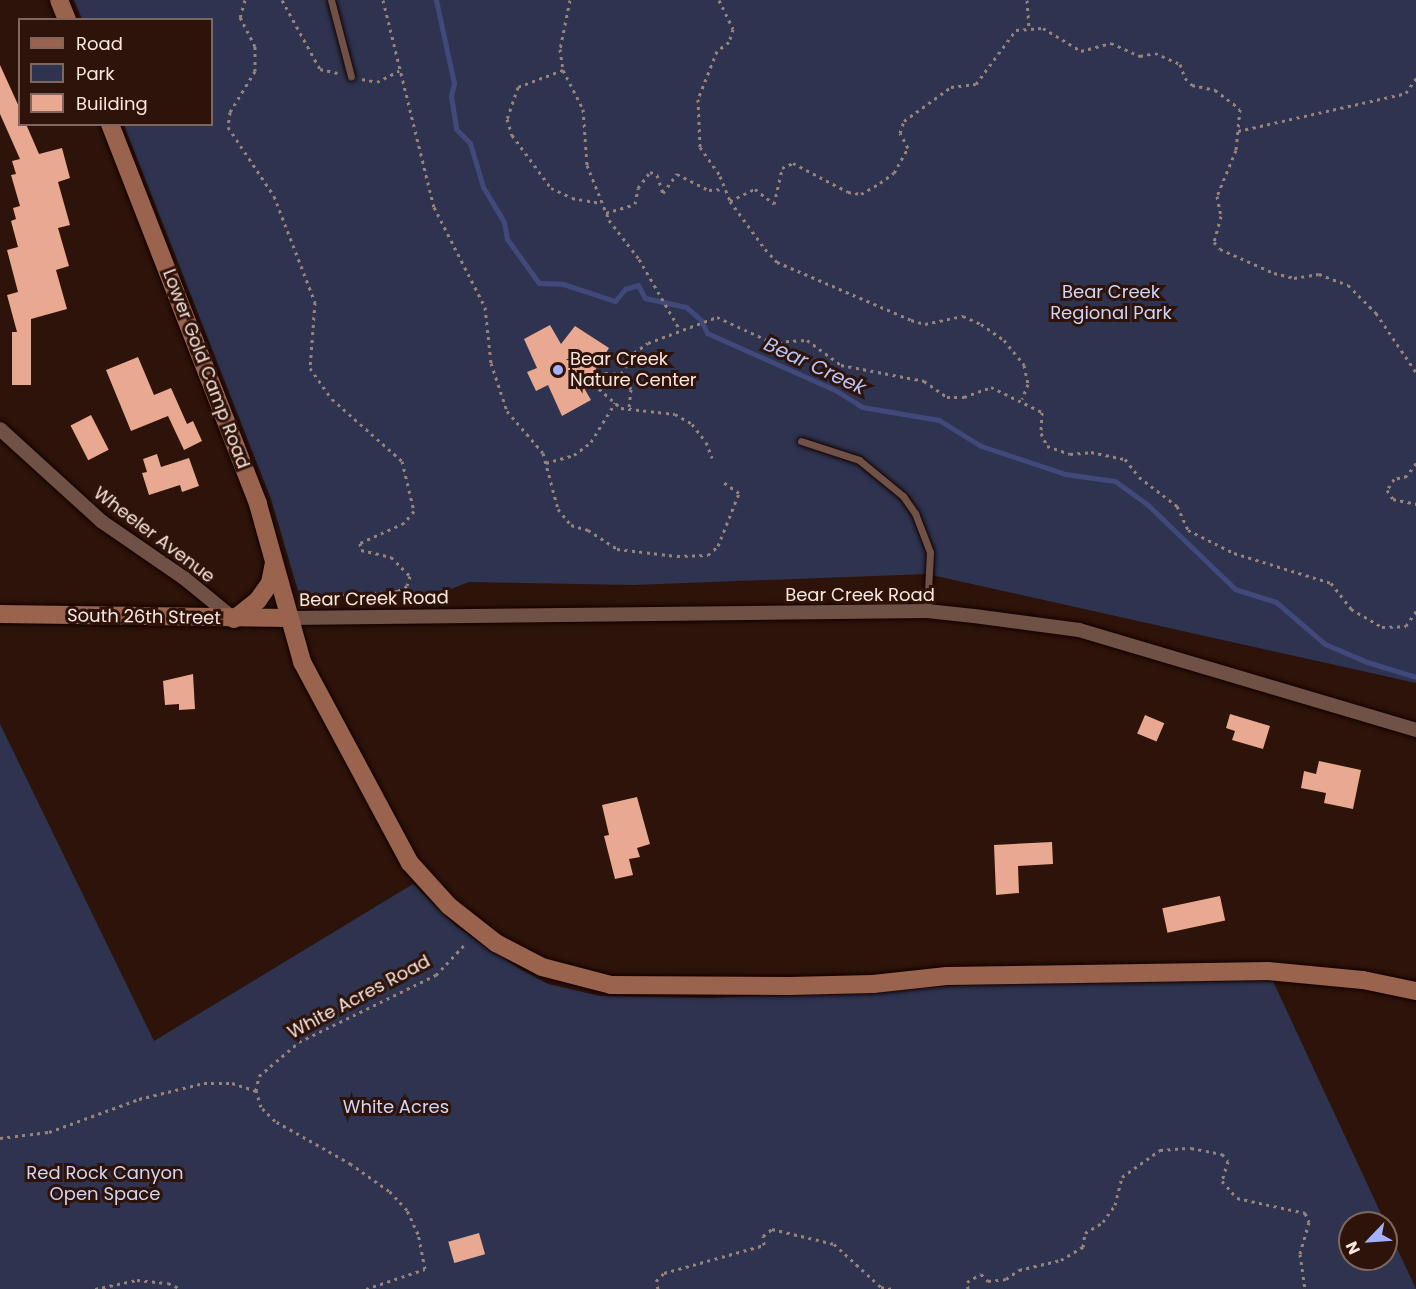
<!DOCTYPE html>
<style>
body{margin:0}
#map{position:relative;width:1416px;height:1289px;overflow:hidden;background:#2d1309;font-family:Poppins,sans-serif}
div>[style]{position:absolute}
.green>*{inset:0;background:#2e334f}
.stream>*{height:5px;margin:-2.5px;padding:0 2.5px;transform-origin:2.5px;border-radius:2.5px;background:#41487a}
.building>*{inset:0;background:#e9a890;transform-origin:0 0}
.path>*{height:3px;margin-top:-1.5px;transform-origin:0;background:repeating-linear-gradient(90deg,#998279 0 3px,transparent 0 7.5px)}
.roads{filter:drop-shadow(0 0 2px #130100) drop-shadow(0 0 2px #130100)}
.lane>*{height:7px;margin:-3.5px;padding:0 3.5px;transform-origin:3.5px;border-radius:3.5px;background:#705145}
.street>*{height:14px;margin:-7px;padding:0 7px;transform-origin:7px;border-radius:7px;background:#705145}
.secondary>*{height:18px;margin:-9px;padding:0 9px;transform-origin:9px;border-radius:9px;background:#99634e}
.dots>*{width:16px;height:16px;translate:-50% -50%;box-sizing:border-box;border:3px solid #2d1309;border-radius:50%}
span{translate:-50% -50%;white-space:nowrap;text-align:center;line-height:1.15;-webkit-text-stroke:6px #2d1309;paint-order:stroke}
.park-label{font-size:18px;color:#ced5f5}
.poi-label{font-size:18px;color:#fae6df}
.left{translate:0 -50%;text-align:left}
.street-label{font-size:18px;color:#fae6df}
.water-label{font-size:20px;color:#b8c2f2;font-style:italic}
.legend{position:absolute;left:18px;top:18px;width:195px;height:108px;box-sizing:border-box;background:#2d1309;border:2px solid #7f675f;margin:0;padding:8px 10px;list-style:none;font-size:18px;color:#fae6df}
.legend li{display:flex;align-items:center;gap:12px;height:30px}
.legend b{width:30px;border:2px solid #7f675f}
.north{position:absolute;left:1338px;top:1211px;width:60px;height:60px;box-sizing:border-box;background:#2d1309;border:2px solid #7f675f;border-radius:50%;rotate:245deg;font-size:16px;font-weight:700;line-height:24px;text-align:center;color:#fae6df}
.north::after{content:'';display:block;margin:auto;width:21px;height:27px;background:#a4b2fc;clip-path:polygon(50% 0,100% 100%,50% 72%,0 100%)}
</style>
<div id="map">
<div class="green">
<div style="clip-path:polygon(74px 0,1416px 0,1416px 683px,927px 574px,633px 585px,469px 582px,438px 594px,299px 594px,271px 499px,124px 125px,212px 124px,212px 20px,82px 19px)"></div>
<div style="clip-path:polygon(evenodd,0 724px,154px 1041px,413px 884px,456px 926px,520px 969px,548px 984px,600px 996px,711px 998px,962px 985px,1272px 979px,1416px 1289px,0 1289px,0 724px,1350px 1223px,1386px 1223px,1386px 1259px,1350px 1259px,1350px 1223px)"></div>
</div>
<div class="stream">
<div style="left:436px;top:0;width:85px;rotate:77.8deg"></div>
<div style="left:454px;top:83px;width:13px;rotate:103deg"></div>
<div style="left:451px;top:96px;width:33px;rotate:81deg"></div>
<div style="left:456px;top:129px;width:20px;rotate:45deg"></div>
<div style="left:470px;top:143px;width:46px;rotate:73.5deg"></div>
<div style="left:483px;top:187px;width:41px;rotate:59deg"></div>
<div style="left:504px;top:222px;width:17px;rotate:80deg"></div>
<div style="left:507px;top:239px;width:54px;rotate:54deg"></div>
<div style="left:539px;top:283px;width:24px;rotate:2deg"></div>
<div style="left:563px;top:284px;width:55px;rotate:18.1deg"></div>
<div style="left:615px;top:301px;width:16px;rotate:-50deg"></div>
<div style="left:625px;top:289px;width:14px;rotate:-17deg"></div>
<div style="left:638px;top:285px;width:15px;rotate:62deg"></div>
<div style="left:645px;top:298px;width:42px;rotate:12.4deg"></div>
<div style="left:686px;top:307px;width:20px;rotate:41deg"></div>
<div style="left:701px;top:320px;width:14px;rotate:65deg"></div>
<div style="left:707px;top:333px;width:140px;rotate:24deg"></div>
<div style="left:835px;top:390px;width:32px;rotate:32deg"></div>
<div style="left:862px;top:407px;width:78px;rotate:9.6deg"></div>
<div style="left:939px;top:420px;width:49px;rotate:31.8deg"></div>
<div style="left:981px;top:446px;width:89px;rotate:18.4deg"></div>
<div style="left:1065px;top:474px;width:50px;rotate:8deg"></div>
<div style="left:1115px;top:481px;width:41px;rotate:36deg"></div>
<div style="left:1148px;top:505px;width:121px;rotate:44deg"></div>
<div style="left:1235px;top:589px;width:43px;rotate:17.6deg"></div>
<div style="left:1276px;top:602px;width:65px;rotate:40.6deg"></div>
<div style="left:1325px;top:644px;width:46px;rotate:23.2deg"></div>
<div style="left:1367px;top:662px;width:51px;rotate:17deg"></div>
</div>
<div class="building">
<div style="clip-path:polygon(0 65px,20px 109px,20px 124px,26px 124px,39px 154px,62px 148px,70px 178px,58px 182px,70px 225px,58px 228px,69px 266px,56px 270px,67px 309px,31px 319px,31px 385px,12px 385px,12px 332px,17px 332px,7px 295px,18px 292px,7px 250px,18px 247px,11px 221px,16px 219px,13px 208px,20px 206px,11px 175px,16px 174px,12px 161px,20px 159px,0 114px)"></div>
<div style="clip-path:polygon(550px 325px,561px 344px,575px 326px,609px 348px,584px 388px,591px 400px,562px 416px,548px 385px,536px 391px,527px 372px,537px 368px,524px 339px)"></div>
<div style="clip-path:polygon(138px 357px,154px 395px,171px 388px,187px 424px,193px 421px,202px 441px,184px 450px,168px 416px,131px 431px,106px 370px)"></div>
<div style="left:91px;top:415px;width:39px;height:23px;rotate:63deg"></div>
<div style="clip-path:polygon(157px 454px,161px 467px,189px 458px,199px 486px,182px 492px,180px 485px,149px 495px,142px 473px,147px 472px,143px 459px)"></div>
<div style="clip-path:polygon(193px 674px,195px 709px,179px 710px,179px 704px,165px 705px,163px 681px)"></div>
<div style="clip-path:polygon(1230px 714px,1270px 726px,1263px 749px,1232px 740px,1235px 731px,1226px 728px)"></div>
<div style="left:1145px;top:715px;width:21px;height:20px;rotate:23deg"></div>
<div style="clip-path:polygon(1319px 761px,1361px 770px,1353px 809px,1324px 803px,1326px 793px,1301px 788px,1304px 771px,1316px 774px)"></div>
<div style="clip-path:polygon(637px 797px,650px 844px,637px 848px,640px 857px,629px 859px,633px 875px,615px 879px,604px 836px,609px 835px,602px 805px)"></div>
<div style="clip-path:polygon(1052px 842px,1053px 864px,1018px 866px,1019px 893px,996px 895px,994px 845px)"></div>
<div style="left:1220px;top:896px;width:25px;height:59px;rotate:78deg"></div>
<div style="left:479px;top:1233px;width:22px;height:32px;rotate:74deg"></div>
</div>
<div class="path">
<div style="left:245px;top:0;width:18px;rotate:106deg"></div>
<div style="left:240px;top:17px;width:33px;rotate:63deg"></div>
<div style="left:255px;top:46px;width:25px;rotate:90deg"></div>
<div style="left:255px;top:71px;width:48px;rotate:121.4deg"></div>
<div style="left:230px;top:112px;width:15px;rotate:98deg"></div>
<div style="left:228px;top:127px;width:83px;rotate:56.3deg"></div>
<div style="left:274px;top:196px;width:114px;rotate:68.9deg"></div>
<div style="left:315px;top:302px;width:66px;rotate:94.3deg"></div>
<div style="left:310px;top:368px;width:38px;rotate:55deg"></div>
<div style="left:332px;top:399px;width:94px;rotate:41.5deg"></div>
<div style="left:402px;top:461px;width:51px;rotate:76.5deg"></div>
<div style="left:414px;top:511px;width:16px;rotate:130deg"></div>
<div style="left:404px;top:523px;width:48px;rotate:155.6deg"></div>
<div style="left:360px;top:543px;width:7px;rotate:82deg"></div>
<div style="left:361px;top:550px;width:31px;rotate:13deg"></div>
<div style="left:391px;top:557px;width:27px;rotate:45deg"></div>
<div style="left:410px;top:576px;width:10px;rotate:107deg"></div>
<div style="left:407px;top:586px;width:10px;rotate:151deg"></div>
<div style="left:398px;top:591px;width:77px;rotate:175.5deg"></div>
<div style="left:321px;top:597px;width:8px;rotate:135deg"></div>
<div style="left:282px;top:0;width:79px;rotate:61.2deg"></div>
<div style="left:320px;top:69px;width:18px;rotate:13deg"></div>
<div style="left:383px;top:0;width:213px;rotate:76.2deg"></div>
<div style="left:434px;top:207px;width:112px;rotate:63deg"></div>
<div style="left:485px;top:307px;width:56px;rotate:83.9deg"></div>
<div style="left:491px;top:363px;width:51px;rotate:71.6deg"></div>
<div style="left:507px;top:411px;width:55px;rotate:49.4deg"></div>
<div style="left:543px;top:453px;width:58px;rotate:75deg"></div>
<div style="left:558px;top:509px;width:21px;rotate:51deg"></div>
<div style="left:571px;top:525px;width:18px;rotate:16deg"></div>
<div style="left:588px;top:530px;width:35px;rotate:33deg"></div>
<div style="left:617px;top:549px;width:60px;rotate:6.7deg"></div>
<div style="left:677px;top:556px;width:31px;rotate:-2deg"></div>
<div style="left:708px;top:555px;width:13px;rotate:-42deg"></div>
<div style="left:718px;top:546px;width:57px;rotate:-68.4deg"></div>
<div style="left:739px;top:493px;width:21px;rotate:-145deg"></div>
<div style="left:570px;top:0;width:50px;rotate:101.5deg"></div>
<div style="left:560px;top:49px;width:21px;rotate:82deg"></div>
<div style="left:563px;top:70px;width:44px;rotate:62.9deg"></div>
<div style="left:583px;top:109px;width:56px;rotate:85.9deg"></div>
<div style="left:587px;top:165px;width:59px;rotate:68.2deg"></div>
<div style="left:609px;top:220px;width:49px;rotate:52.4deg"></div>
<div style="left:639px;top:259px;width:82px;rotate:60deg"></div>
<div style="left:719px;top:0;width:32px;rotate:64deg"></div>
<div style="left:733px;top:29px;width:14px;rotate:107deg"></div>
<div style="left:729px;top:42px;width:15px;rotate:143deg"></div>
<div style="left:717px;top:51px;width:52px;rotate:111.6deg"></div>
<div style="left:698px;top:99px;width:48px;rotate:87.6deg"></div>
<div style="left:700px;top:147px;width:35px;rotate:55deg"></div>
<div style="left:720px;top:176px;width:27px;rotate:68deg"></div>
<div style="left:730px;top:201px;width:59px;rotate:53.9deg"></div>
<div style="left:765px;top:249px;width:18px;rotate:47deg"></div>
<div style="left:777px;top:262px;width:146px;rotate:23.4deg"></div>
<div style="left:911px;top:320px;width:15px;rotate:16deg"></div>
<div style="left:925px;top:324px;width:39px;rotate:-12deg"></div>
<div style="left:963px;top:316px;width:20px;rotate:24deg"></div>
<div style="left:981px;top:324px;width:28px;rotate:35deg"></div>
<div style="left:1004px;top:340px;width:32px;rotate:51deg"></div>
<div style="left:1024px;top:365px;width:19px;rotate:78deg"></div>
<div style="left:1028px;top:384px;width:16px;rotate:112deg"></div>
<div style="left:1027px;top:0;width:26px;rotate:86deg"></div>
<div style="left:563px;top:70px;width:48px;rotate:159.3deg"></div>
<div style="left:518px;top:87px;width:34px;rotate:109deg"></div>
<div style="left:507px;top:119px;width:17px;rotate:73deg"></div>
<div style="left:512px;top:135px;width:66px;rotate:53.7deg"></div>
<div style="left:551px;top:188px;width:23px;rotate:25deg"></div>
<div style="left:572px;top:198px;width:29px;rotate:10deg"></div>
<div style="left:362px;top:79px;width:15px;rotate:11deg"></div>
<div style="left:377px;top:82px;width:25px;rotate:-27deg"></div>
<div style="left:1238px;top:131px;width:172px;rotate:-12.7deg"></div>
<div style="left:1406px;top:93px;width:18px;rotate:-56deg"></div>
<div style="left:730px;top:201px;width:28px;rotate:-26deg"></div>
<div style="left:755px;top:189px;width:24px;rotate:38deg"></div>
<div style="left:774px;top:204px;width:37px;rotate:-77deg"></div>
<div style="left:782px;top:168px;width:12px;rotate:-24deg"></div>
<div style="left:793px;top:163px;width:62px;rotate:27.8deg"></div>
<div style="left:848px;top:192px;width:13px;rotate:9deg"></div>
<div style="left:861px;top:194px;width:22px;rotate:-30deg"></div>
<div style="left:880px;top:183px;width:17px;rotate:-36deg"></div>
<div style="left:894px;top:173px;width:29px;rotate:-61deg"></div>
<div style="left:908px;top:148px;width:17px;rotate:-118deg"></div>
<div style="left:900px;top:133px;width:13px;rotate:-72deg"></div>
<div style="left:904px;top:121px;width:58px;rotate:-35.9deg"></div>
<div style="left:951px;top:87px;width:25px;rotate:-7deg"></div>
<div style="left:976px;top:84px;width:67px;rotate:-53.5deg"></div>
<div style="left:1016px;top:30px;width:27px;rotate:-4deg"></div>
<div style="left:1043px;top:28px;width:44px;rotate:31.2deg"></div>
<div style="left:1081px;top:51px;width:31px;rotate:-15deg"></div>
<div style="left:1111px;top:43px;width:32px;rotate:24deg"></div>
<div style="left:1140px;top:56px;width:15px;rotate:-11deg"></div>
<div style="left:1155px;top:53px;width:27px;rotate:24deg"></div>
<div style="left:1180px;top:64px;width:15px;rotate:70deg"></div>
<div style="left:1185px;top:78px;width:10px;rotate:45deg"></div>
<div style="left:1192px;top:85px;width:24px;rotate:12deg"></div>
<div style="left:1215px;top:90px;width:31px;rotate:37deg"></div>
<div style="left:1240px;top:109px;width:41px;rotate:95.6deg"></div>
<div style="left:1236px;top:150px;width:50px;rotate:112.4deg"></div>
<div style="left:1217px;top:196px;width:20px;rotate:79deg"></div>
<div style="left:1221px;top:216px;width:27px;rotate:105deg"></div>
<div style="left:1214px;top:242px;width:9px;rotate:49deg"></div>
<div style="left:1220px;top:249px;width:59px;rotate:24deg"></div>
<div style="left:1274px;top:273px;width:21px;rotate:14deg"></div>
<div style="left:1294px;top:278px;width:25px;rotate:-9deg"></div>
<div style="left:1319px;top:274px;width:31px;rotate:21deg"></div>
<div style="left:1348px;top:285px;width:40px;rotate:45deg"></div>
<div style="left:1376px;top:313px;width:71px;rotate:55.9deg"></div>
<div style="left:606px;top:213px;width:30px;rotate:-17deg"></div>
<div style="left:635px;top:204px;width:16px;rotate:-79deg"></div>
<div style="left:638px;top:188px;width:20px;rotate:-53deg"></div>
<div style="left:650px;top:172px;width:8px;rotate:23deg"></div>
<div style="left:657px;top:175px;width:19px;rotate:72deg"></div>
<div style="left:663px;top:193px;width:24px;rotate:-54deg"></div>
<div style="left:677px;top:174px;width:36px;rotate:27deg"></div>
<div style="left:709px;top:190px;width:15px;rotate:-4deg"></div>
<div style="left:582px;top:374px;width:52px;rotate:41.1deg"></div>
<div style="left:621px;top:408px;width:54px;rotate:6.3deg"></div>
<div style="left:675px;top:414px;width:20px;rotate:30deg"></div>
<div style="left:692px;top:424px;width:23px;rotate:52deg"></div>
<div style="left:706px;top:442px;width:17px;rotate:69deg"></div>
<div style="left:621px;top:374px;width:25px;rotate:-58deg"></div>
<div style="left:634px;top:353px;width:17px;rotate:-36deg"></div>
<div style="left:648px;top:343px;width:74px;rotate:-20.6deg"></div>
<div style="left:717px;top:317px;width:60px;rotate:24.8deg"></div>
<div style="left:771px;top:342px;width:36px;rotate:-3deg"></div>
<div style="left:807px;top:340px;width:42px;rotate:36.3deg"></div>
<div style="left:841px;top:365px;width:85px;rotate:10.9deg"></div>
<div style="left:924px;top:381px;width:28px;rotate:35deg"></div>
<div style="left:947px;top:397px;width:17px"></div>
<div style="left:964px;top:397px;width:29px;rotate:-20deg"></div>
<div style="left:991px;top:387px;width:57px;rotate:26.1deg"></div>
<div style="left:1042px;top:412px;width:21px;rotate:93deg"></div>
<div style="left:1041px;top:433px;width:14px;rotate:65deg"></div>
<div style="left:1047px;top:446px;width:24px;rotate:19deg"></div>
<div style="left:1070px;top:454px;width:21px;rotate:-5deg"></div>
<div style="left:1091px;top:452px;width:35px;rotate:12deg"></div>
<div style="left:1125px;top:459px;width:23px;rotate:52deg"></div>
<div style="left:1139px;top:477px;width:48px;rotate:37.3deg"></div>
<div style="left:1177px;top:506px;width:26px;rotate:65deg"></div>
<div style="left:1188px;top:530px;width:51px;rotate:26.6deg"></div>
<div style="left:1234px;top:553px;width:102px;rotate:17.2deg"></div>
<div style="left:1331px;top:583px;width:33px;rotate:52deg"></div>
<div style="left:1351px;top:609px;width:36px;rotate:30deg"></div>
<div style="left:1382px;top:627px;width:24px;rotate:-2deg"></div>
<div style="left:1406px;top:626px;width:18px;rotate:-56deg"></div>
<div style="left:595px;top:385px;width:16px;rotate:-50deg"></div>
<div style="left:605px;top:373px;width:16px;rotate:4deg"></div>
<div style="left:621px;top:374px;width:18px;rotate:56deg"></div>
<div style="left:631px;top:389px;width:20px;rotate:96deg"></div>
<div style="left:546px;top:463px;width:29px;rotate:-16deg"></div>
<div style="left:574px;top:455px;width:21px;rotate:-37deg"></div>
<div style="left:591px;top:442px;width:46px;rotate:-58.4deg"></div>
<div style="left:1416px;top:463px;width:16px;rotate:125deg"></div>
<div style="left:1407px;top:476px;width:13px;rotate:167deg"></div>
<div style="left:1394px;top:479px;width:13px;rotate:122deg"></div>
<div style="left:1387px;top:490px;width:11px;rotate:56deg"></div>
<div style="left:1393px;top:499px;width:24px;rotate:12deg"></div>
<div style="left:0;top:1138px;width:49px;rotate:-7deg"></div>
<div style="left:49px;top:1132px;width:96px;rotate:-20.1deg"></div>
<div style="left:139px;top:1099px;width:67px;rotate:-13.8deg"></div>
<div style="left:204px;top:1083px;width:28px"></div>
<div style="left:232px;top:1083px;width:25px;rotate:18deg"></div>
<div style="left:95px;top:1289px;width:43px;rotate:-12.1deg"></div>
<div style="left:137px;top:1280px;width:31px;rotate:6deg"></div>
<div style="left:168px;top:1283px;width:14px;rotate:25deg"></div>
<div style="left:366px;top:1289px;width:62px;rotate:-18.7deg"></div>
<div style="left:425px;top:1269px;width:36px;rotate:-101deg"></div>
<div style="left:418px;top:1234px;width:26px;rotate:-115deg"></div>
<div style="left:407px;top:1210px;width:26px;rotate:-133deg"></div>
<div style="left:389px;top:1191px;width:47px;rotate:-144.6deg"></div>
<div style="left:351px;top:1164px;width:87px;rotate:-150.5deg"></div>
<div style="left:275px;top:1121px;width:20px;rotate:-135deg"></div>
<div style="left:261px;top:1107px;width:17px;rotate:-107deg"></div>
<div style="left:256px;top:1091px;width:15px;rotate:-79deg"></div>
<div style="left:259px;top:1076px;width:52px;rotate:-40.4deg"></div>
<div style="left:299px;top:1042px;width:153px;rotate:-26.1deg"></div>
<div style="left:436px;top:975px;width:45px;rotate:-46.8deg"></div>
<div style="left:658px;top:1289px;width:8px;rotate:-104deg"></div>
<div style="left:656px;top:1281px;width:11px;rotate:-45deg"></div>
<div style="left:664px;top:1273px;width:104px;rotate:-15.6deg"></div>
<div style="left:764px;top:1245px;width:9px;rotate:-96deg"></div>
<div style="left:763px;top:1236px;width:11px;rotate:-38deg"></div>
<div style="left:772px;top:1229px;width:64px;rotate:13.6deg"></div>
<div style="left:834px;top:1244px;width:64px;rotate:42.5deg"></div>
<div style="left:881px;top:1287px;width:11px;rotate:10deg"></div>
<div style="left:968px;top:1289px;width:7px;rotate:-98deg"></div>
<div style="left:967px;top:1282px;width:16px;rotate:-30deg"></div>
<div style="left:981px;top:1274px;width:10px;rotate:45deg"></div>
<div style="left:988px;top:1281px;width:18px;rotate:-6deg"></div>
<div style="left:1006px;top:1279px;width:16px;rotate:-35deg"></div>
<div style="left:1019px;top:1270px;width:43px;rotate:-13.4deg"></div>
<div style="left:1061px;top:1260px;width:26px;rotate:-31deg"></div>
<div style="left:1083px;top:1247px;width:14px;rotate:-82deg"></div>
<div style="left:1085px;top:1233px;width:21px;rotate:-31deg"></div>
<div style="left:1103px;top:1222px;width:21px;rotate:-55deg"></div>
<div style="left:1115px;top:1205px;width:29px;rotate:-76deg"></div>
<div style="left:1122px;top:1177px;width:47px;rotate:-35.4deg"></div>
<div style="left:1160px;top:1150px;width:31px;rotate:-4deg"></div>
<div style="left:1191px;top:1148px;width:32px;rotate:11deg"></div>
<div style="left:1222px;top:1154px;width:9px;rotate:49deg"></div>
<div style="left:1228px;top:1161px;width:21px;rotate:107deg"></div>
<div style="left:1222px;top:1181px;width:23px;rotate:49deg"></div>
<div style="left:1237px;top:1198px;width:70px;rotate:12.4deg"></div>
<div style="left:1305px;top:1213px;width:10px;rotate:66deg"></div>
<div style="left:1309px;top:1222px;width:33px;rotate:106deg"></div>
<div style="left:1300px;top:1254px;width:35px;rotate:82deg"></div>
</div>
<div class="roads">
<div class="lane">
<div style="left:331px;top:0;width:79px;rotate:75.3deg"></div>
<div style="left:801px;top:441px;width:61px;rotate:18.1deg"></div>
<div style="left:859px;top:460px;width:57px;rotate:39.3deg"></div>
<div style="left:903px;top:496px;width:21px;rotate:55deg"></div>
<div style="left:915px;top:513px;width:42px;rotate:69deg"></div>
<div style="left:930px;top:552px;width:59px;rotate:92.9deg"></div>
</div>
<div class="street">
<div style="left:0;top:429px;width:137px;rotate:42.3deg"></div>
<div style="left:101px;top:521px;width:101px;rotate:34.5deg"></div>
<div style="left:184px;top:578px;width:63px;rotate:39.2deg"></div>
<div style="left:288px;top:618px;width:639px;rotate:-0.63deg"></div>
<div style="left:927px;top:611px;width:47px;rotate:6.1deg"></div>
<div style="left:974px;top:616px;width:106px;rotate:7.6deg"></div>
<div style="left:1079px;top:630px;width:352px;rotate:16.5deg"></div>
</div>
<div class="secondary">
<div style="left:59px;top:0;width:22px;rotate:68deg"></div>
<div style="left:110px;top:124px;width:408px;rotate:68.7deg"></div>
<div style="left:258px;top:504px;width:164px;rotate:74.4deg"></div>
<div style="left:302px;top:662px;width:228px;rotate:61.8deg"></div>
<div style="left:410px;top:863px;width:58px;rotate:47.8deg"></div>
<div style="left:449px;top:906px;width:60px;rotate:38.2deg"></div>
<div style="left:496px;top:943px;width:52px;rotate:27.6deg"></div>
<div style="left:542px;top:967px;width:71px;rotate:14.6deg"></div>
<div style="left:611px;top:985px;width:178px;rotate:0.3deg"></div>
<div style="left:789px;top:986px;width:84px;rotate:-1.4deg"></div>
<div style="left:873px;top:984px;width:74px;rotate:-6.2deg"></div>
<div style="left:947px;top:976px;width:321px;rotate:-0.9deg"></div>
<div style="left:1268px;top:971px;width:95px;rotate:5.4deg"></div>
<div style="left:1363px;top:980px;width:54px;rotate:11.7deg"></div>
<div style="left:0;top:614px;width:288px;rotate:0.8deg"></div>
<div style="left:234px;top:619px;width:31px;rotate:-38deg"></div>
<div style="left:258px;top:600px;width:21px;rotate:-55deg"></div>
<div style="left:270px;top:583px;width:20px;rotate:-79deg"></div>
</div>
</div>
<div class="dots">
<div style="left:558px;top:370px;background:#a4b2fc"></div>
</div>
<div class="park-label">
<span style="left:1111px;top:303px">Bear Creek<br>Regional Park</span>
<span style="left:396px;top:1107px">White Acres</span>
<span style="left:105px;top:1184px">Red Rock Canyon<br>Open Space</span>
</div>
<div class="poi-label">
<span class="left" style="left:570px;top:370px">Bear Creek<br>Nature Center</span>
</div>
<div class="street-label">
<span style="left:206px;top:369px;rotate:69deg">Lower Gold Camp Road</span>
<span style="left:154px;top:535px;rotate:37deg">Wheeler Avenue</span>
<span style="left:860px;top:595px">Bear Creek Road</span>
<span style="left:374px;top:599px;rotate:-1deg">Bear Creek Road</span>
<span style="left:144px;top:617px;rotate:1deg">South 26th Street</span>
<span style="left:359px;top:997px;rotate:-28deg">White Acres Road</span>
</div>
<div class="water-label">
<span style="left:815px;top:366px;rotate:25deg">Bear Creek</span>
</div>
<ul class="legend">
<li><b style="height:8px;background:#99634e"></b>Road</li>
<li><b style="height:16px;background:#2e334f"></b>Park</li>
<li><b style="height:16px;background:#e9a890"></b>Building</li>
</ul>
<div class="north">N</div>
</div>
